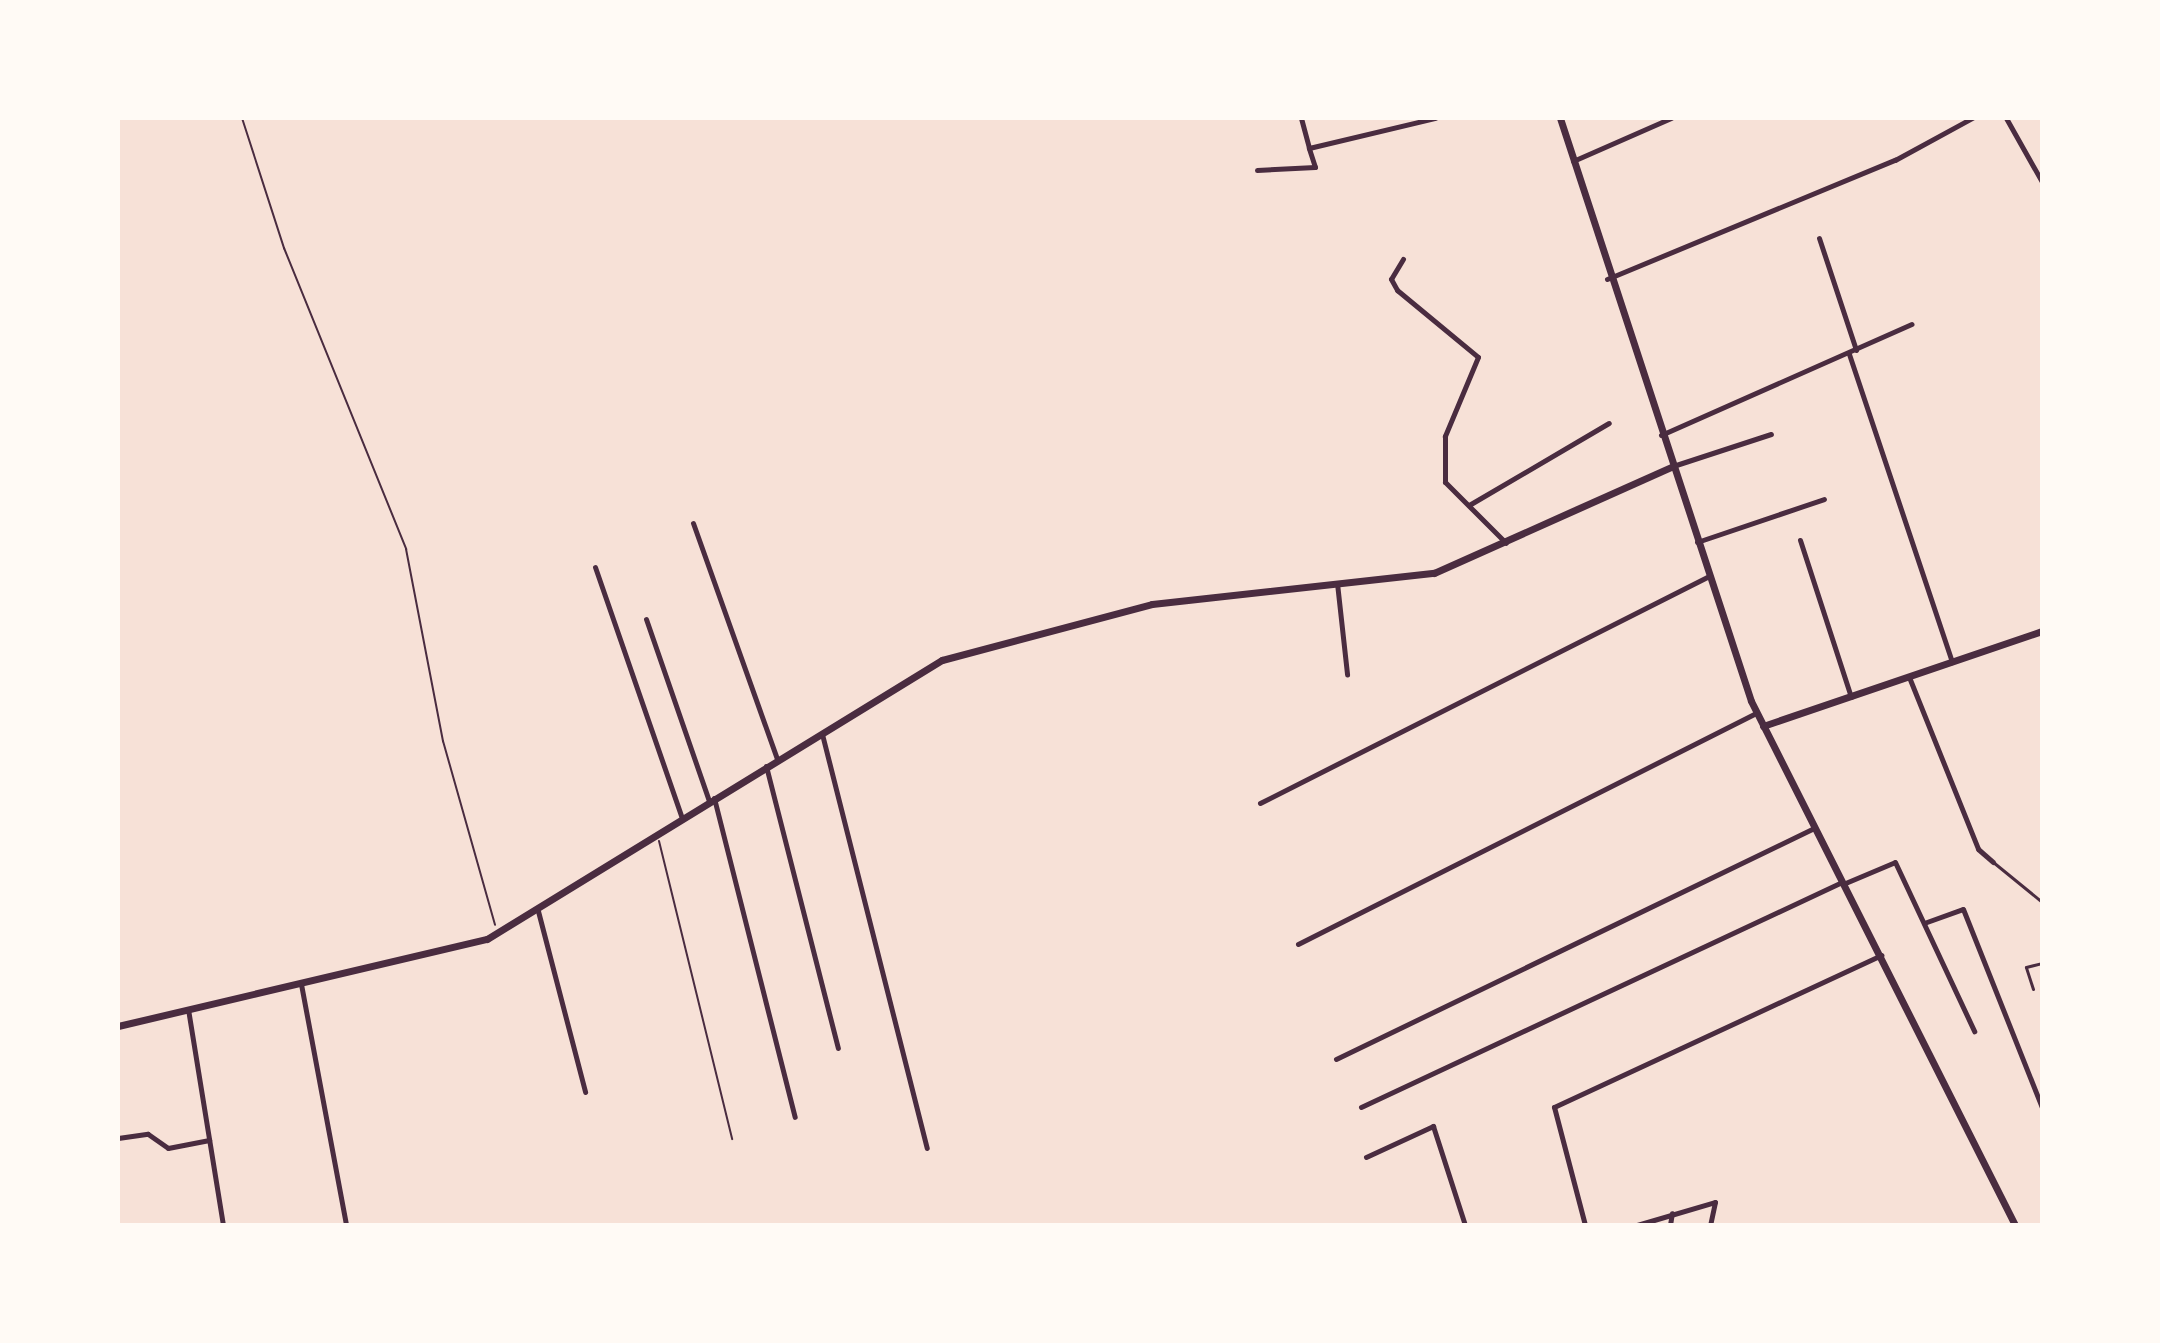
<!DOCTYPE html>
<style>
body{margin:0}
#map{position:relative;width:2160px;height:1343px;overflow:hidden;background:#f7e1d7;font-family:"Fira Sans Condensed",sans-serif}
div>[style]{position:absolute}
.path>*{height:2px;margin:-1px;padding:0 1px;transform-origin:1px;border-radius:1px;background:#4a2c40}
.service>*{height:3px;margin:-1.5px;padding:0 1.5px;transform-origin:1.5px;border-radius:1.5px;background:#4a2c40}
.minor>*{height:5px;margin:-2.5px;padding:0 2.5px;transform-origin:2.5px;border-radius:2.5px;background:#4a2c40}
.tertiary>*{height:7px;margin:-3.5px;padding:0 3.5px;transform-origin:3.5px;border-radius:3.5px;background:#4a2c40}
span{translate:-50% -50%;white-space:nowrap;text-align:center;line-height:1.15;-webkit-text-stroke:6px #fffaf5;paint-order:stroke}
.frame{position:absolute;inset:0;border:120px solid #fffaf5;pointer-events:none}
</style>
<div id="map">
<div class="path">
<div style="left:242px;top:118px;width:137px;rotate:72.1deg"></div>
<div style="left:284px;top:248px;width:325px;rotate:67.9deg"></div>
<div style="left:406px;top:549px;width:196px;rotate:79.1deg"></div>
<div style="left:443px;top:741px;width:191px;rotate:74.2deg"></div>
<div style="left:659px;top:841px;width:307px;rotate:76.2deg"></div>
</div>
<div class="service">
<div style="left:1993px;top:862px;width:63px;rotate:39.2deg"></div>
<div style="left:2033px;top:989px;width:23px;rotate:-108deg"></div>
<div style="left:2026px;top:967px;width:16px;rotate:-14deg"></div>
</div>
<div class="minor">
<div style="left:1301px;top:118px;width:31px;rotate:75deg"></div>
<div style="left:2006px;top:118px;width:73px;rotate:60.6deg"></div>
<div style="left:1573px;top:161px;width:107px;rotate:-23.7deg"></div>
<div style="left:1257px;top:170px;width:58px;rotate:-3deg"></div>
<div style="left:1315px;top:167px;width:20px;rotate:-108deg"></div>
<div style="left:1309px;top:148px;width:130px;rotate:-13.4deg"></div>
<div style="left:1819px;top:238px;width:118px;rotate:71.7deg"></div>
<div style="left:1403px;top:259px;width:23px;rotate:121deg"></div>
<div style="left:1391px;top:279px;width:13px;rotate:61deg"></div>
<div style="left:1397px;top:290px;width:105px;rotate:39.6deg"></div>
<div style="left:1478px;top:357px;width:86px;rotate:112.7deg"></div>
<div style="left:1445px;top:436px;width:46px;rotate:90deg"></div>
<div style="left:1445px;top:482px;width:86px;rotate:45deg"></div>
<div style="left:1607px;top:279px;width:312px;rotate:-22.5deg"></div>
<div style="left:1895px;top:160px;width:88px;rotate:-28.6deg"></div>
<div style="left:1849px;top:354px;width:325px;rotate:71.5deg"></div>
<div style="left:1661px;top:435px;width:274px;rotate:-23.9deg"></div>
<div style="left:1673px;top:466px;width:103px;rotate:-18.1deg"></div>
<div style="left:1469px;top:505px;width:162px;rotate:-30.4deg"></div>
<div style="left:693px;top:523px;width:251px;rotate:70.4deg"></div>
<div style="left:1800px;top:540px;width:165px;rotate:72deg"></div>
<div style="left:1697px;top:542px;width:134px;rotate:-18.7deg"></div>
<div style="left:595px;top:567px;width:266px;rotate:70.9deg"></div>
<div style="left:1337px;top:583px;width:92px;rotate:83.7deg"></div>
<div style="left:646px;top:619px;width:193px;rotate:70.9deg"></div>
<div style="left:1909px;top:677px;width:185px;rotate:68.1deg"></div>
<div style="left:1978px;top:849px;width:20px;rotate:41deg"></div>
<div style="left:822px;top:734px;width:427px;rotate:75.8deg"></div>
<div style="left:766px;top:766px;width:291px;rotate:75.7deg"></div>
<div style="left:714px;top:798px;width:329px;rotate:75.8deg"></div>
<div style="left:1260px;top:803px;width:501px;rotate:-26.82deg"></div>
<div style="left:1843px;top:884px;width:56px;rotate:-22.9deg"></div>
<div style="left:1895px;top:862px;width:187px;rotate:64.9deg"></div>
<div style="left:538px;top:911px;width:187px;rotate:75.4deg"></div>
<div style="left:1924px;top:923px;width:41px;rotate:-19.7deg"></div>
<div style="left:1963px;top:909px;width:214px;rotate:68.3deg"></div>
<div style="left:1298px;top:944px;width:513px;rotate:-26.76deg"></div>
<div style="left:301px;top:984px;width:245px;rotate:79.4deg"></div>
<div style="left:188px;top:1009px;width:219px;rotate:80.8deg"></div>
<div style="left:1336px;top:1059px;width:531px;rotate:-25.79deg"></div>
<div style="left:1361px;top:1107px;width:531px;rotate:-25.07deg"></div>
<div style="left:118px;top:1138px;width:30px;rotate:-8deg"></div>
<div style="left:148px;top:1134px;width:24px;rotate:35deg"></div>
<div style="left:168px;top:1148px;width:42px;rotate:-11deg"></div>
<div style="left:1366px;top:1157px;width:74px;rotate:-24.8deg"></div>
<div style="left:1433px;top:1126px;width:104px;rotate:72.1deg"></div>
<div style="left:1585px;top:1225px;width:122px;rotate:-104.7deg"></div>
<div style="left:1554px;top:1107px;width:361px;rotate:-24.9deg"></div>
<div style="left:1637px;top:1225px;width:81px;rotate:-16.4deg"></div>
<div style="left:1715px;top:1202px;width:24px;rotate:102deg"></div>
<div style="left:1670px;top:1225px;width:12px;rotate:-81deg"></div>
</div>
<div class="tertiary">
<div style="left:1560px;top:118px;width:613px;rotate:71.86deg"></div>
<div style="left:1751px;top:701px;width:587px;rotate:63.26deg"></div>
<div style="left:1763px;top:726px;width:295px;rotate:-18.8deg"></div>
<div style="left:118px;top:1026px;width:379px;rotate:-13.3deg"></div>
<div style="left:487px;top:939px;width:534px;rotate:-31.52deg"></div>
<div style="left:942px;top:660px;width:217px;rotate:-14.9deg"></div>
<div style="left:1152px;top:604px;width:284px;rotate:-6.3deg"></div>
<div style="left:1434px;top:573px;width:260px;rotate:-24.1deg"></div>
</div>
<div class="frame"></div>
</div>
